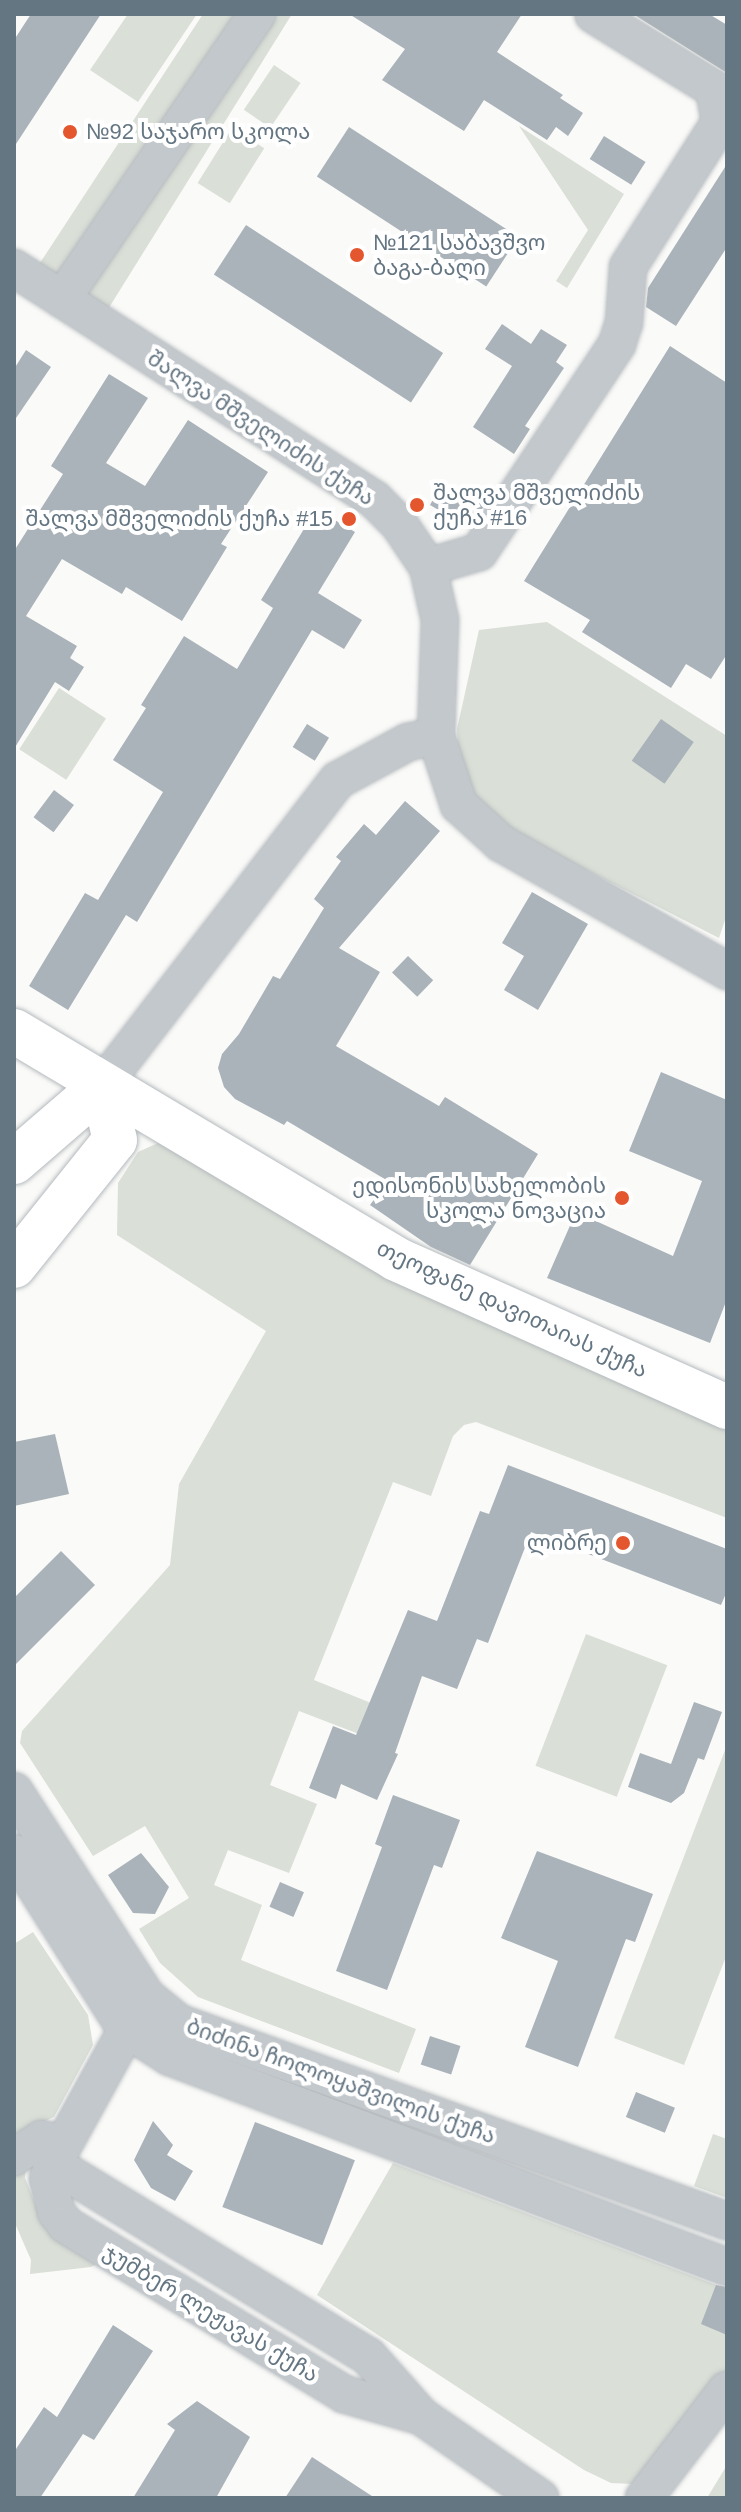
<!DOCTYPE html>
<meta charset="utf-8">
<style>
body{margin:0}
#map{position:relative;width:741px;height:2512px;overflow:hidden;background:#fafaf8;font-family:Helvetica,"Noto Sans Georgian",sans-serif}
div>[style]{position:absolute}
.green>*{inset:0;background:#dadfd7;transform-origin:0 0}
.building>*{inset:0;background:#aab3b9;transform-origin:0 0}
.roads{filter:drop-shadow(0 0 2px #b5babe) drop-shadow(0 0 2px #b5babe)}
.minor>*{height:36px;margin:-18px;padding:0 18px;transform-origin:18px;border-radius:18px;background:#c3c8cc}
.major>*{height:44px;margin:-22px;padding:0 22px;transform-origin:22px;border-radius:22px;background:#fff}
.dots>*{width:22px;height:22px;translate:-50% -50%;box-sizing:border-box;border:4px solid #fff;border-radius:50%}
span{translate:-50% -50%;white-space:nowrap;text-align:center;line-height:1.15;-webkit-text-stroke:8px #fff;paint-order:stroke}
.poi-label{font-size:22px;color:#657683}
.left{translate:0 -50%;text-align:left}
.right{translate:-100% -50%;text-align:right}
.street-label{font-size:22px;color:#657683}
.frame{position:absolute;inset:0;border:16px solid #657683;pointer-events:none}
</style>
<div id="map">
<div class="green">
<div style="clip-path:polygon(128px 14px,197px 14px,138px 102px,90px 70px)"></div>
<div style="clip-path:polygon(203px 14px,247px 14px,63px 284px,38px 266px)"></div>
<div style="clip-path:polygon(271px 14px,292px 14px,105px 314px,96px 308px,82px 284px)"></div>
<div style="left:274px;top:65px;width:32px;height:54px;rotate:34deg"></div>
<div style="clip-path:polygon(519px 126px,624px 194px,567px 288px,556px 281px,588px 230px)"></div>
<div style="left:232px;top:128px;width:38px;height:65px;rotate:32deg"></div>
<div style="clip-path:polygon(547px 622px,727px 736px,727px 914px,719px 938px,508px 830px,468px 792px,459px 767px,457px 729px,479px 630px)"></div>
<div style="left:59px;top:688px;width:56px;height:73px;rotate:33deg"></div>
<div style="clip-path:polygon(158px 1143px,727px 1426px,727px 1518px,476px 1422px,464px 1425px,453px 1436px,431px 1496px,393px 1482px,314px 1680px,376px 1705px,364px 1736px,299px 1711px,270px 1785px,317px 1804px,289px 1873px,228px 1850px,214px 1885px,262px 1905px,241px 1960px,416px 2029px,399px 2073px,198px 1997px,160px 1963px,139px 1929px,189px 1898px,145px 1826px,93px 1856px,20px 1743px,22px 1731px,170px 1565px,179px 1484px,266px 1331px,117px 1235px,118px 1183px,138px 1152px)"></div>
<div style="left:586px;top:1634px;width:87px;height:141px;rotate:21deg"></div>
<div style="clip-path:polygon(727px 1745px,727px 1954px,684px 2065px,614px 2038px)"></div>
<div style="clip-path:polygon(33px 1932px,88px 2015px,93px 2045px,54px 2117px,14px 2135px,14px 1944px)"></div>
<div style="clip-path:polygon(713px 2134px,727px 2139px,727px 2198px,694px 2186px)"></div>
<div style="clip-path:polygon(26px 2161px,25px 2178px,41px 2218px,102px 2261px,91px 2267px,30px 2274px,31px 2260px,14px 2221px,14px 2173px)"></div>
<div style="clip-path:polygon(393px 2163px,727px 2289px,727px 2371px,633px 2484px,611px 2483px,584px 2470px,317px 2295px)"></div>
<div style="clip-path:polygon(727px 2465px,727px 2498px,707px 2498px)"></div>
</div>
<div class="building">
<div style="clip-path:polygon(31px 14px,101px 14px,14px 147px,14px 40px)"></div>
<div style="clip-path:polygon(349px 14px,522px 14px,497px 52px,563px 95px,560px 98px,583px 113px,568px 136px,556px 127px,547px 140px,484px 100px,464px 131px,382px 80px,405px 49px)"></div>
<div style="clip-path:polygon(633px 14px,709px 14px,727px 25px,727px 73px)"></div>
<div style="left:349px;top:127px;width:202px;height:59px;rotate:33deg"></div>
<div style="left:604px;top:136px;width:49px;height:27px;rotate:32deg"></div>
<div style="clip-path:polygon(727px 164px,727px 247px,676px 326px,646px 307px,648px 288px)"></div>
<div style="left:246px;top:225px;width:235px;height:59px;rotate:33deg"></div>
<div style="clip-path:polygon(502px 324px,531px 344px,541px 329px,567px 345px,556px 362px,564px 368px,525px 426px,530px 429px,514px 454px,473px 427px,512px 366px,485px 349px)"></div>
<div style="clip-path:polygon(670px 346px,727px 383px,727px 654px,711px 679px,686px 664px,671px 688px,582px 632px,590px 620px,524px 581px)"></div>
<div style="clip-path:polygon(26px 350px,51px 367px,14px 421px,14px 369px)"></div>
<div style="clip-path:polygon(109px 374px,148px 398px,106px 463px,145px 486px,188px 420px,268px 472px,221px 544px,227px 547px,182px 621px,126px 587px,122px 594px,62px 559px,26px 616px,77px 646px,70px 658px,84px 667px,69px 691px,55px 682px,14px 749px,14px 551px,63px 474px,51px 466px)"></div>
<div style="clip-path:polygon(443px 481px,484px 506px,472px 524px,458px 516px,456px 520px,430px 505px)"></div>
<div style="clip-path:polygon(316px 509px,355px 532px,318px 593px,362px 620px,344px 649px,312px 630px,137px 922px,126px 915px,68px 1010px,29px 986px,85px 893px,98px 900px,163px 792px,113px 760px,146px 708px,141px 705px,184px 636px,237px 669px,273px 608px,261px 600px)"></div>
<div style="left:661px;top:719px;width:40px;height:51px;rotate:35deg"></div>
<div style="left:307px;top:724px;width:26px;height:27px;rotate:32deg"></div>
<div style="left:54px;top:790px;width:25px;height:34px;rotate:37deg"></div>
<div style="clip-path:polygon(405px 801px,440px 831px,339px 948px,380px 972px,336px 1046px,439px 1106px,445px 1097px,538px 1154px,470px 1265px,431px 1247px,370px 1205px,388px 1181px,287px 1121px,284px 1125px,235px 1099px,224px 1087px,218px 1068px,222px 1054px,239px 1034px,273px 976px,280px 979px,324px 908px,314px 899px,341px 861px,336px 857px,364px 824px,376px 835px)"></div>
<div style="clip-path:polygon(532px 892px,588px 924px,538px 1010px,504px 990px,524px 956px,502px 943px)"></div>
<div style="left:408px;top:956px;width:35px;height:23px;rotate:44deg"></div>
<div style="clip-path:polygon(661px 1072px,727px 1100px,727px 1299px,710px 1343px,547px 1278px,576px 1212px,673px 1256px,702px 1181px,629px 1151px)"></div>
<div style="clip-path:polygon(55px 1434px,69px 1494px,14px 1506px,14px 1442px)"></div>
<div style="clip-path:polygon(508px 1465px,727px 1549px,727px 1591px,721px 1605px,531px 1532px,488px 1643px,477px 1639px,457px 1689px,422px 1676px,395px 1753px,398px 1754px,377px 1800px,341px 1784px,336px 1799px,309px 1788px,333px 1726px,356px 1735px,408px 1610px,437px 1621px,480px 1511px,489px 1514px)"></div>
<div style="clip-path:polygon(61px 1551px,95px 1585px,14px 1666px,14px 1598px)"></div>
<div style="clip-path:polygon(694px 1702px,722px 1712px,704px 1760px,698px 1758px,684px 1793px,671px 1803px,628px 1787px,640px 1753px,671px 1764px)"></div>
<div style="clip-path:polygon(393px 1795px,460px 1820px,442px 1868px,434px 1865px,387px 1990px,336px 1971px,382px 1847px,375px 1844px)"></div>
<div style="clip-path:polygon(537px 1851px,653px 1894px,635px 1942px,626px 1939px,578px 2067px,525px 2047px,558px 1961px,501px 1938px)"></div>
<div style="clip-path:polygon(141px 1853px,169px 1887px,155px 1914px,133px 1913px,108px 1875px)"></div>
<div style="left:280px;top:1882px;width:26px;height:27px;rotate:23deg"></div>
<div style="left:430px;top:2036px;width:32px;height:30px;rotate:18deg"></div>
<div style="left:636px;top:2092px;width:42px;height:27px;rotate:22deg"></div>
<div style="clip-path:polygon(153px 2121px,173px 2145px,167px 2155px,193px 2171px,175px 2201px,151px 2188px,134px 2160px)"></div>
<div style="left:255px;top:2122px;width:107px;height:91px;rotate:21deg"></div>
<div style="clip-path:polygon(716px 2285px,727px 2287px,727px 2335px,701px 2324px)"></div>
<div style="clip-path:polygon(113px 2325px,153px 2351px,94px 2440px,83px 2434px,40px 2498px,14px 2498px,14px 2452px,44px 2407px,57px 2417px)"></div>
<div style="clip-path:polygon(197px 2401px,250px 2437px,216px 2498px,133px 2498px,175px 2430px,167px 2424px)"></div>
<div style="clip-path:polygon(312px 2457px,375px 2498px,285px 2498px)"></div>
</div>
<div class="roads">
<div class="minor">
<div style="left:14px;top:268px;width:428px;rotate:32.7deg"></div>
<div style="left:374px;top:499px;width:35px;rotate:45deg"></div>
<div style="left:399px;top:524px;width:52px;rotate:56deg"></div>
<div style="left:428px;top:567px;width:54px;rotate:77.2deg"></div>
<div style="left:440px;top:620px;width:116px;rotate:92deg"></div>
<div style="left:436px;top:736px;width:73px;rotate:71.6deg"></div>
<div style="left:459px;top:805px;width:57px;rotate:42.1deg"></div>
<div style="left:501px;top:843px;width:260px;rotate:29.5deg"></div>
<div style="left:62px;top:299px;width:345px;rotate:-55.6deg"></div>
<div style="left:428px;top:567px;width:53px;rotate:-16.4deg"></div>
<div style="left:479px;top:552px;width:250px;rotate:-56.4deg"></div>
<div style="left:617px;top:344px;width:22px;rotate:-72deg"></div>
<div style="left:624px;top:323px;width:56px;rotate:-85.9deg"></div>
<div style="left:628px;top:267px;width:172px;rotate:-57.6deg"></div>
<div style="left:720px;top:122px;width:34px;rotate:-100deg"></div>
<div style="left:714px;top:89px;width:142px;rotate:-148.2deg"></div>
<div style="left:102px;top:1086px;width:386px;rotate:-52.4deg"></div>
<div style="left:338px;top:780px;width:80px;rotate:-28.5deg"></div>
<div style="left:408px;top:742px;width:29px;rotate:-12deg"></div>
<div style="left:14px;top:1791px;width:245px;rotate:57.2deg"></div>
<div style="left:147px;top:1997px;width:41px;rotate:39.1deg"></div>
<div style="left:179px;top:2023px;width:583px;rotate:19.87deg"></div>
<div style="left:14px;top:1853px;width:207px;rotate:57.6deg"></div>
<div style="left:125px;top:2028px;width:54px;rotate:32.8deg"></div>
<div style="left:170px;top:2057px;width:595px;rotate:20.66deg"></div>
<div style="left:137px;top:2011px;width:175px;rotate:118.8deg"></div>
<div style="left:53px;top:2164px;width:16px;rotate:108deg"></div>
<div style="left:48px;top:2179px;width:34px;rotate:76deg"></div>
<div style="left:56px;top:2212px;width:16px;rotate:52deg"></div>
<div style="left:66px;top:2225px;width:325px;rotate:31.3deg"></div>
<div style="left:344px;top:2394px;width:80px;rotate:15.9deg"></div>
<div style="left:14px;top:2157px;width:33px;rotate:-33deg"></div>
<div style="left:42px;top:2139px;width:21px;rotate:14deg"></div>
<div style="left:53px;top:2164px;width:369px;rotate:31.4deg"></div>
<div style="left:368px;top:2356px;width:80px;rotate:48.5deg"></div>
<div style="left:421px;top:2416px;width:145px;rotate:34.6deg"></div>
<div style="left:644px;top:2498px;width:136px;rotate:-52.5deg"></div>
</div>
<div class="major">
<div style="left:14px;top:1031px;width:445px;rotate:30.8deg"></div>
<div style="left:396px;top:1259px;width:363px;rotate:24.1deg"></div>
<div style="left:14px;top:1162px;width:116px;rotate:-40.8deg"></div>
<div style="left:14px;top:1266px;width:161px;rotate:-51.3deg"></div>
<div style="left:115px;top:1140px;width:56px;rotate:-103.5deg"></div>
</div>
</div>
<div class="dots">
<div style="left:70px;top:132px;background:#e4572e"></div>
<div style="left:357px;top:255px;background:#e4572e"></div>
<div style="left:417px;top:505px;background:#e4572e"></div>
<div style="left:349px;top:519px;background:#e4572e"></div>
<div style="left:622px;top:1198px;background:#e4572e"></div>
<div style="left:623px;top:1543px;background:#e4572e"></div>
</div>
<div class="poi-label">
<span class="left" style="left:86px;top:132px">№92 საჯარო სკოლა</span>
<span class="left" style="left:373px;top:255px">№121 საბავშვო<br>ბაგა-ბაღი</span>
<span class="left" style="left:433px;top:505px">შალვა მშველიძის<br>ქუჩა #16</span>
<span class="right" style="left:333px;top:519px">შალვა მშველიძის ქუჩა #15</span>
<span class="right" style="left:606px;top:1198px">ედისონის სახელობის<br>სკოლა ნოვაცია</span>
<span class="right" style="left:607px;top:1543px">ლიბრე</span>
</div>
<div class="street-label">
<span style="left:261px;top:428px;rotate:33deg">შალვა მშველიძის ქუჩა</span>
<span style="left:512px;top:1309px;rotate:25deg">თეოფანე დავითაიას ქუჩა</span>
<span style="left:341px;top:2081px;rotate:20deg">ბიძინა ჩოლოყაშვილის ქუჩა</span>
<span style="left:211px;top:2313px;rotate:31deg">ჯუმბერ ლეჟავას ქუჩა</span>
</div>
<div class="frame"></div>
</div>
